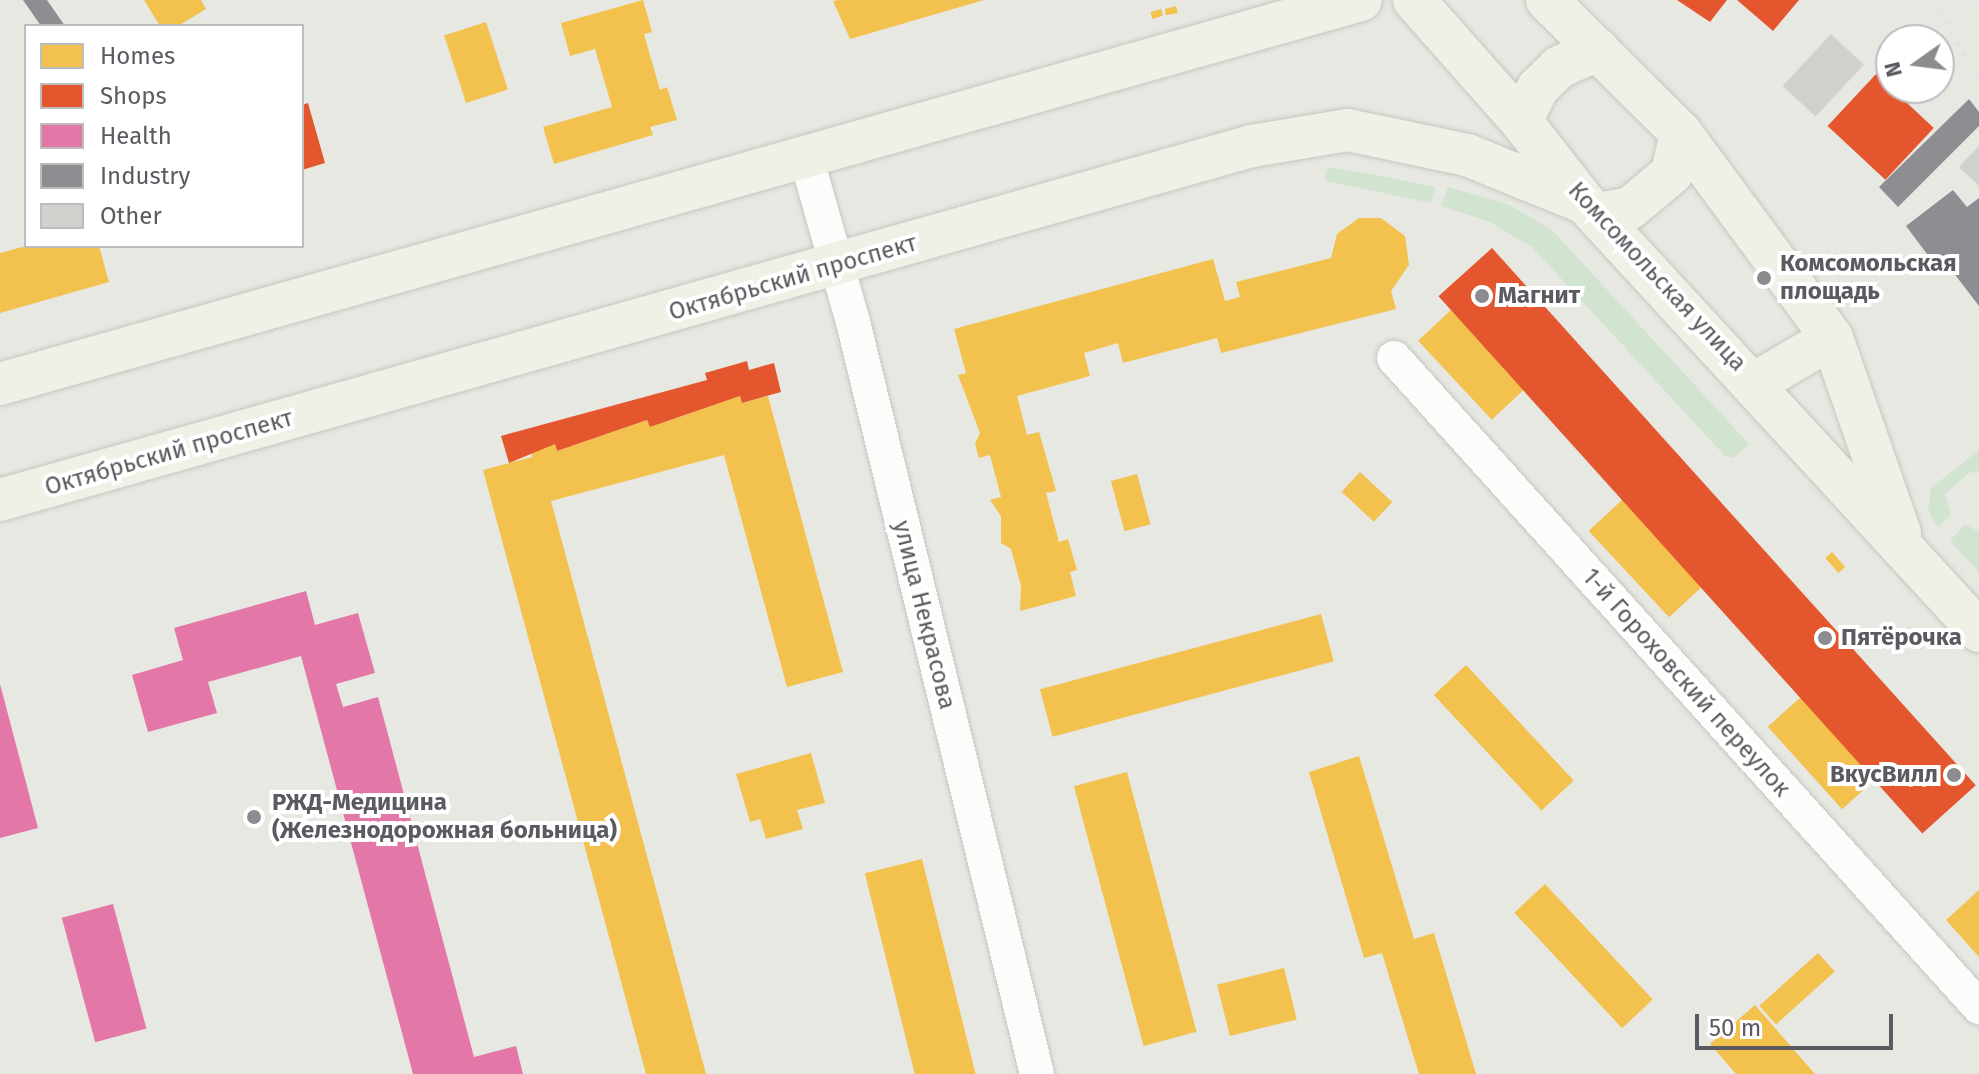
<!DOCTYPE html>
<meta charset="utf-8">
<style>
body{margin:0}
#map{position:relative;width:1979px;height:1074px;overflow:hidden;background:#e8e8e3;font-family:"Fira Sans",sans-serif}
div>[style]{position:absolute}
.green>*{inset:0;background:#d1e4d0}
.homes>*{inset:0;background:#f2c14e;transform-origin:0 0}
.shops>*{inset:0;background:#e4572e;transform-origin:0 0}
.health>*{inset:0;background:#e377a8;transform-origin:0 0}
.industry>*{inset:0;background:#8d8d92}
.building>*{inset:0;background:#d0d0cc;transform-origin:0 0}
.roads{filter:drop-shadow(0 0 2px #c5c5c3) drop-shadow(0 0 2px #c5c5c3)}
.minor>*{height:34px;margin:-17px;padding:0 17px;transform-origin:17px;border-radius:17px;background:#fcfcfb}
.major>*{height:42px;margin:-21px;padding:0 21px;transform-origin:21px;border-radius:21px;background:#f0f0e6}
.rail>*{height:6px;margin-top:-3px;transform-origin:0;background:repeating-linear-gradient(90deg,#e1e1e0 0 2px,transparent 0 12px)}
.dots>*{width:22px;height:22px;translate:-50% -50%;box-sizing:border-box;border:4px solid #fff;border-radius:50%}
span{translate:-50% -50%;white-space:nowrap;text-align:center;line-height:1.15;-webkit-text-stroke:8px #fff;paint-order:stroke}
.poi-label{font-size:24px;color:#595b60;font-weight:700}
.left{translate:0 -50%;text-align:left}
.right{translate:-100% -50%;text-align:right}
.street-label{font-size:24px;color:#595b60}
.legend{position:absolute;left:24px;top:24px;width:280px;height:224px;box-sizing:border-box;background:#fff;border:2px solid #bdbdbf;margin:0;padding:10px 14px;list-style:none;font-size:24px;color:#595b60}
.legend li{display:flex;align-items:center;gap:16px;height:40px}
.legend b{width:40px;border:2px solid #bdbdbf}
.north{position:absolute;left:1875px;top:24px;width:80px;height:80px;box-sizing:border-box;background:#fff;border:2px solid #bdbdbf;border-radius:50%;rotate:256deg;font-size:22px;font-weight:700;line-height:32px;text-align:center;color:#595b60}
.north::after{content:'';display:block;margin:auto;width:28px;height:36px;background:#8b8c8e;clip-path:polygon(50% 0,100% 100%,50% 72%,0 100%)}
.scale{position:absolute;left:1695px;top:1014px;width:198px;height:36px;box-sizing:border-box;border:4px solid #595b60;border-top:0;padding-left:10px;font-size:24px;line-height:28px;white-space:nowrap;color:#595b60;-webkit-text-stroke:6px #fff;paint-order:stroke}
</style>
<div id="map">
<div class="green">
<div style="clip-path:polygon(1331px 168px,1377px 175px,1435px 187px,1431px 203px,1326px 181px,1325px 170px)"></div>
<div style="clip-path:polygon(1448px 187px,1510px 205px,1553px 231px,1749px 444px,1733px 458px,1725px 456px,1532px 247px,1490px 222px,1441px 206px)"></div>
<div style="clip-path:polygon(1979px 450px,1979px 471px,1969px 473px,1945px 494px,1951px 515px,1938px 527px,1928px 511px,1931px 488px)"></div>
<div style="clip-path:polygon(1965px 524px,1979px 532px,1979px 572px,1950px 541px)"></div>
</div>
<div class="homes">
<div style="clip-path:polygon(144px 0,201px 0,206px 9px,178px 26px,160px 26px)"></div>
<div style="clip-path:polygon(643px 0,652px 32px,644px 34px,660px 90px,667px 87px,677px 120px,650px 127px,653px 135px,554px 164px,543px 127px,612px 107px,595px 49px,570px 56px,561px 23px)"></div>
<div style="clip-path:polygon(984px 0,850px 39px,833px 1px,838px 0)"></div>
<div style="clip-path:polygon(1176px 6px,1178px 13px,1166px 15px,1165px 9px)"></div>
<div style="left:1161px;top:9px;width:7px;height:11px;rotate:74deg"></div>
<div style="left:486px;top:22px;width:71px;height:44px;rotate:72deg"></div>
<div style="clip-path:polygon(1359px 218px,1381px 218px,1405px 236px,1409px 265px,1391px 291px,1396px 309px,1221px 353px,1217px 338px,1123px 363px,1118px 343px,1084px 353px,1090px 376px,1017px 396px,1027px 435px,1039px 432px,1056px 491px,1046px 493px,1059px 542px,1068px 539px,1077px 570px,1070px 572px,1076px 596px,1020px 611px,1021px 586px,1011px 549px,1001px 543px,1001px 516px,990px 500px,1001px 497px,990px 455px,979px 458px,975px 444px,980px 433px,958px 375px,966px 373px,954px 329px,1213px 259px,1225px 301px,1240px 297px,1236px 282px,1331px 258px,1337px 234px)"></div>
<div style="clip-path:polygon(26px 246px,99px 246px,109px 282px,0 313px,0 253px)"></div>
<div style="left:1451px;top:310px;width:108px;height:45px;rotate:47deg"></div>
<div style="clip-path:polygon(740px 396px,742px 403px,768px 396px,843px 672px,787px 687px,724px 455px,551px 501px,706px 1074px,646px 1074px,483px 470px,532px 457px,531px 451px,555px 444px,557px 451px,647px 420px,650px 427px)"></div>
<div style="left:1360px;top:472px;width:44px;height:27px;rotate:43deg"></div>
<div style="left:1137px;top:474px;width:52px;height:27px;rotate:75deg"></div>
<div style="left:1623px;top:499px;width:118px;height:47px;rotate:47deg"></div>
<div style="left:1832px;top:552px;width:20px;height:9px;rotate:49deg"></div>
<div style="left:1321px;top:614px;width:49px;height:291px;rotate:75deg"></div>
<div style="left:1466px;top:665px;width:158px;height:44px;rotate:47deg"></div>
<div style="left:1802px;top:696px;width:111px;height:46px;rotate:48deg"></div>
<div style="clip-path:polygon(811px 753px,825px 803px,797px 810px,803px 829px,766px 839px,760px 819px,750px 822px,736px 774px)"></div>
<div style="clip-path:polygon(1359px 756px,1414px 939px,1434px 933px,1476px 1074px,1419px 1074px,1382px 953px,1364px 958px,1309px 772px)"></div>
<div style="left:1127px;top:772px;width:269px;height:55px;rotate:75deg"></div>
<div style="left:922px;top:859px;width:222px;height:59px;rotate:76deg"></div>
<div style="left:1545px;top:884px;width:158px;height:42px;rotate:47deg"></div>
<div style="clip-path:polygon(1979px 890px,1979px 957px,1946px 920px)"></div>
<div style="left:1818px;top:953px;width:25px;height:79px;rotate:48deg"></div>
<div style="left:1284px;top:968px;width:53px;height:69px;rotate:76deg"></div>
<div style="clip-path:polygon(1755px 1005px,1815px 1074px,1736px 1074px,1710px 1044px)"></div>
</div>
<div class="shops">
<div style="clip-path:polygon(1677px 0,1727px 0,1710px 22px)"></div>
<div style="clip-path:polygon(1737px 0,1799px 0,1773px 31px)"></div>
<div style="left:1876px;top:74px;width:79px;height:71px;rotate:43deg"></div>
<div style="clip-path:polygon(308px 103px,325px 163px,302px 170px,302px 105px)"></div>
<div style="left:1492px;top:248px;width:723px;height:72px;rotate:48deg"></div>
<div style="clip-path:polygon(747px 361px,749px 370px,774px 363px,781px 392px,742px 403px,740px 396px,650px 427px,647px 420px,557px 451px,555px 444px,509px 463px,501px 436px,707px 380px,705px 373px)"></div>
</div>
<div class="health">
<div style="clip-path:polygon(306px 591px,315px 625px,358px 613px,375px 673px,336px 684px,343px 707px,378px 697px,474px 1057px,516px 1046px,523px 1074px,413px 1074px,301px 656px,208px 682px,217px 713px,148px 732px,132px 675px,183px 660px,174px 628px)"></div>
<div style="clip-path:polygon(0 684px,38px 828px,0 838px)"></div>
<div style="left:113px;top:904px;width:129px;height:53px;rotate:75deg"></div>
</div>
<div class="industry">
<div style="clip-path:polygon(23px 0,47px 0,65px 26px,41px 26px)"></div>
<div style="clip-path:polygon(1969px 99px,1979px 112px,1979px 126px,1898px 207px,1879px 187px)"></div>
<div style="clip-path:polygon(1953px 190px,1967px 207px,1979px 198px,1979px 306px,1940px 255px,1933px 262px,1906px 226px)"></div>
</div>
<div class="building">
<div style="left:1831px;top:34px;width:45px;height:71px;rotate:43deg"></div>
<div style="clip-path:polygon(1979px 146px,1979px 186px,1959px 167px)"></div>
</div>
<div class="roads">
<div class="minor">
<div style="left:806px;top:157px;width:172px;rotate:74.1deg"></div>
<div style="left:853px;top:322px;width:774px;rotate:76.25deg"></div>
<div style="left:1394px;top:358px;width:874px;rotate:47.97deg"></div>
</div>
<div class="major">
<div style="left:1414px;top:0;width:162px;rotate:48.5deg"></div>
<div style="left:1521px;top:121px;width:104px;rotate:52deg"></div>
<div style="left:1585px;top:203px;width:582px;rotate:47.37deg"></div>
<div style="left:1547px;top:0;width:189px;rotate:44.8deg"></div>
<div style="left:1681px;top:133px;width:255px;rotate:53.6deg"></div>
<div style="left:1832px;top:338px;width:207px;rotate:70.8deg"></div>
<div style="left:1521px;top:121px;width:37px;rotate:-63deg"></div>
<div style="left:1538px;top:88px;width:30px;rotate:-45deg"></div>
<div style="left:1559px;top:67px;width:43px;rotate:-23.6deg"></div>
<div style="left:1596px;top:214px;width:33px;rotate:-9deg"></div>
<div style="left:1629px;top:209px;width:56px;rotate:-39.9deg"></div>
<div style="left:1672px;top:173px;width:41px;rotate:-77.3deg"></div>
<div style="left:1755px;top:383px;width:89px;rotate:-30.3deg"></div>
<div style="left:0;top:384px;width:1414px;rotate:-15.76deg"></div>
<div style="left:0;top:500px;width:1301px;rotate:-15.79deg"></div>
<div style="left:1252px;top:146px;width:97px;rotate:-9.5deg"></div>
<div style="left:1348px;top:130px;width:122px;rotate:11.9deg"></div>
<div style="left:1467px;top:155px;width:127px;rotate:22.1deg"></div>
</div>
</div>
<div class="rail">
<div style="left:1935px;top:0;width:94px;rotate:62.1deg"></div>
<div style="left:1971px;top:0;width:11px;rotate:45deg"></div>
</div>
<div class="dots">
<div style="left:1764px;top:278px;background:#8b8c8e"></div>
<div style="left:1482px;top:296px;background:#8b8c8e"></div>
<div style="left:1825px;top:638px;background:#8b8c8e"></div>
<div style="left:1954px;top:775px;background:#8b8c8e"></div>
<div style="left:254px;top:817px;background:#8b8c8e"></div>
</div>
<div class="poi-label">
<span class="left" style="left:1780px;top:278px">Комсомольская<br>площадь</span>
<span class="left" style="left:1498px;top:296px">Магнит</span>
<span class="left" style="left:1841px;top:638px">Пятёрочка</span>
<span class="right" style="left:1938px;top:775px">ВкусВилл</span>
<span class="left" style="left:272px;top:817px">РЖД-Медицина<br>(Железнодорожная больница)</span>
</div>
<div class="street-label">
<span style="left:1657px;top:277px;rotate:47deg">Комсомольская улица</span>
<span style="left:793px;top:278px;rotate:-16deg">Октябрьский проспект</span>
<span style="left:169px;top:453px;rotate:-16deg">Октябрьский проспект</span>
<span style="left:924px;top:615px;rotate:76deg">улица Некрасова</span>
<span style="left:1686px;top:683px;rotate:48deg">1-й Гороховский переулок</span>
</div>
<ul class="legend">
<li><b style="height:22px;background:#f2c14e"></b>Homes</li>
<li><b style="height:22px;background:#e4572e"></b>Shops</li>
<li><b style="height:22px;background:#e377a8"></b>Health</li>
<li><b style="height:22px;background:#8d8d92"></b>Industry</li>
<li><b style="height:22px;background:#d0d0cc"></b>Other</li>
</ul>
<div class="north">N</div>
<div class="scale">50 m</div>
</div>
